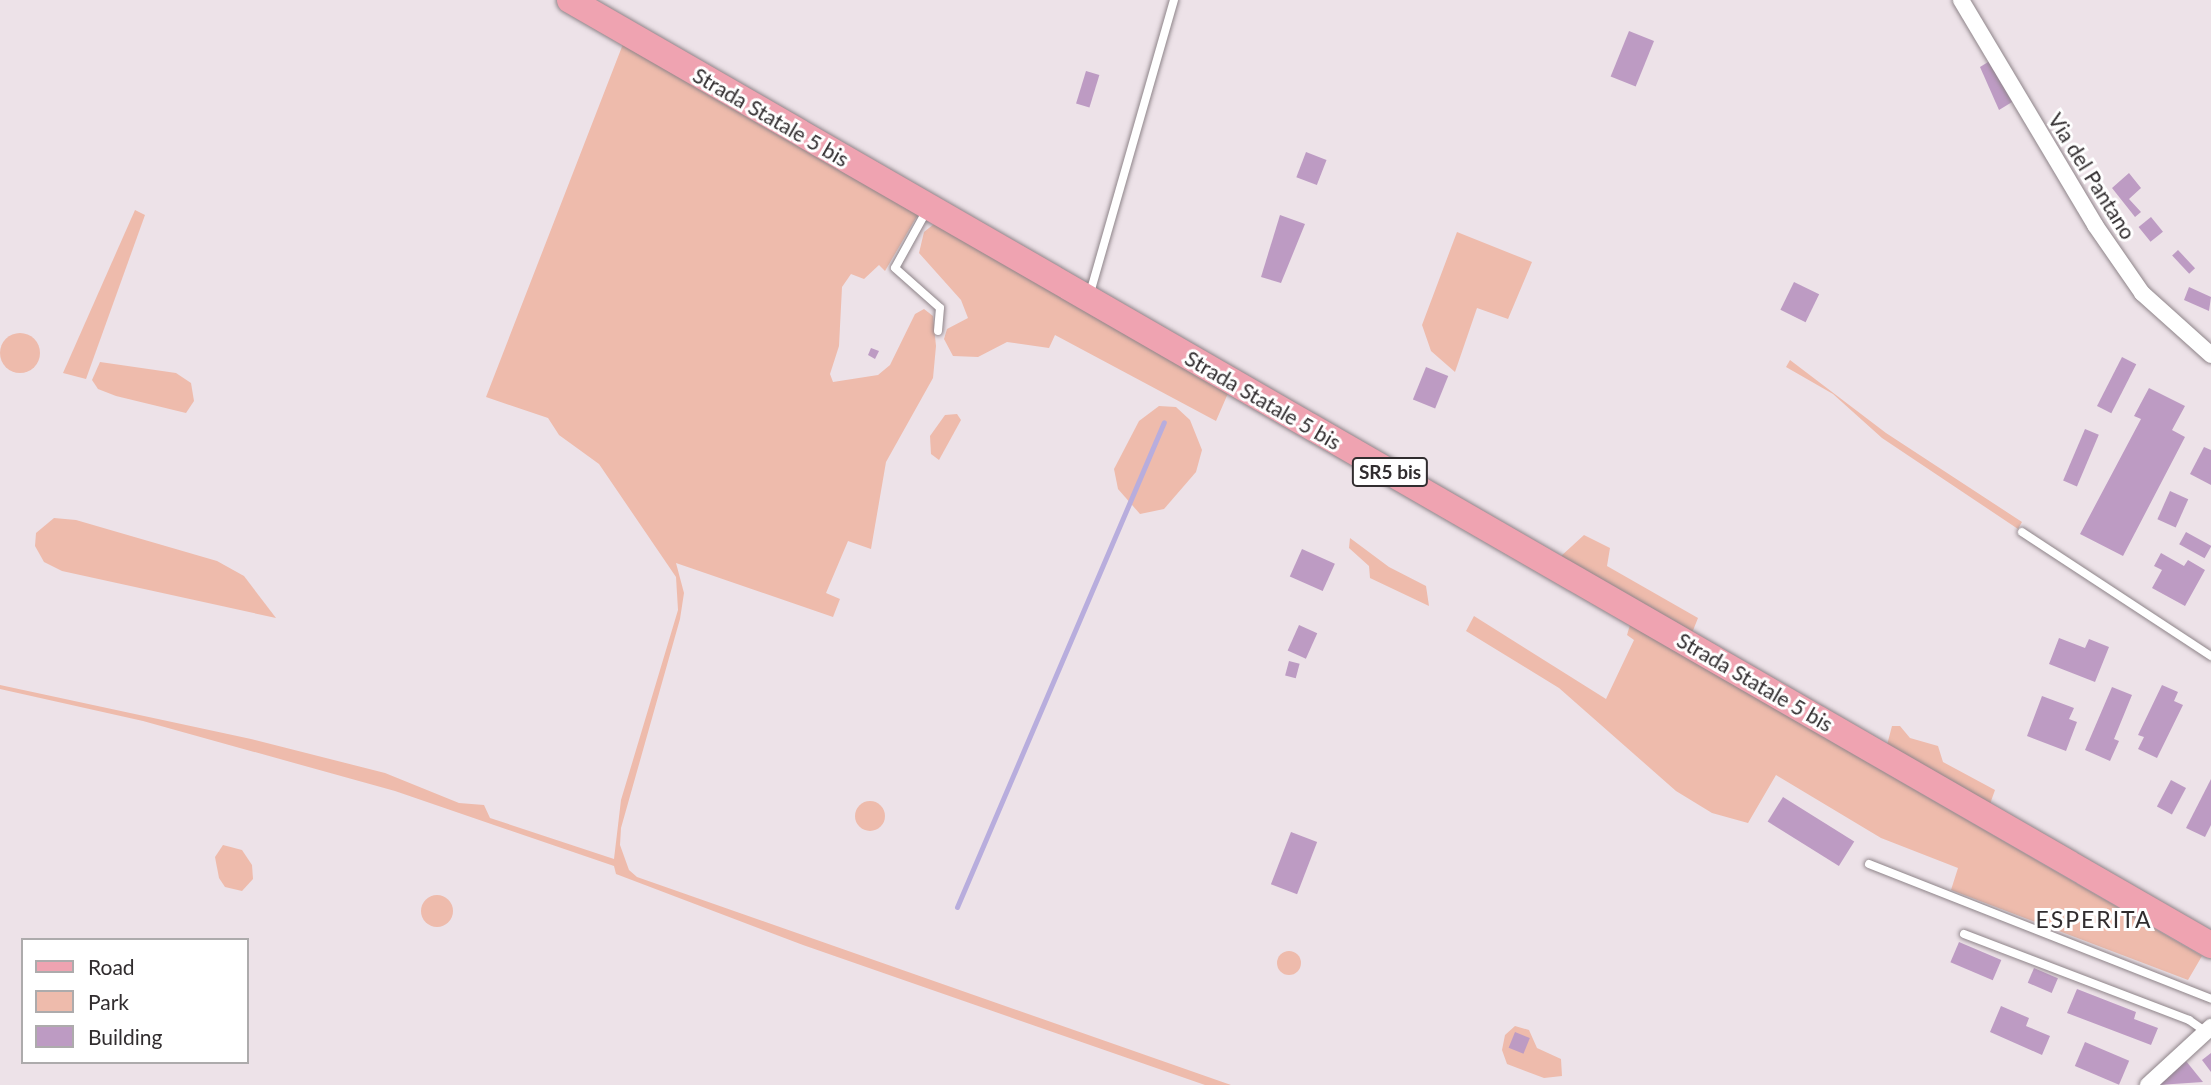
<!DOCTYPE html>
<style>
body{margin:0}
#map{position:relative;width:2211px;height:1085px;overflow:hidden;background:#ede2e8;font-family:Lato,sans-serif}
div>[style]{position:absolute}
.green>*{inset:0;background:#eebbac}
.round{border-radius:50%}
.stream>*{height:5px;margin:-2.5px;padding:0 2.5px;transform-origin:2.5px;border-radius:2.5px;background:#b8addd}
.building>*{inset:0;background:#bd9bc3;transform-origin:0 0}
.roads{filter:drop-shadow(0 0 2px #8e8489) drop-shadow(0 0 2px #8e8489)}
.lane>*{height:8px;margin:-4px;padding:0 4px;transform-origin:4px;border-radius:4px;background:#fff}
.street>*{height:16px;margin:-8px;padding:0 8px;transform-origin:8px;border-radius:8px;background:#fff}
.primary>*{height:26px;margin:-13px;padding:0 13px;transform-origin:13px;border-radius:13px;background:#efa3b1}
span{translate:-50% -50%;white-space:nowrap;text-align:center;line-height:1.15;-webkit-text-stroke:6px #fff;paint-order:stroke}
.shield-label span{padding:2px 5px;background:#fff;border:2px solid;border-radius:5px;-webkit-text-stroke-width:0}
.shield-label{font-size:19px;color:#312d2f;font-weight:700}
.street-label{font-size:21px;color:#312d2f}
.neighbourhood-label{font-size:23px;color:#312d2f;letter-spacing:2px}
.legend{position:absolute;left:21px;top:938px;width:228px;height:126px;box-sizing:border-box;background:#fff;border:2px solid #adabac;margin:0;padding:9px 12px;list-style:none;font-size:21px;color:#312d2f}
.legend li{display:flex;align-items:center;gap:14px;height:35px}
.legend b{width:35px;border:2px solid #adabac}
</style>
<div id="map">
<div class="green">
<div style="clip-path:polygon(623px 44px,920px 211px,885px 271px,879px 265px,864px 279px,851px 274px,842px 287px,839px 346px,830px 374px,833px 382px,878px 375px,890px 365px,915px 314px,924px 309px,933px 316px,936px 346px,933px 378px,886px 462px,871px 549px,848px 541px,826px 593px,840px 599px,833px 617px,676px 563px,684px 593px,680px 619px,621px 828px,620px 845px,629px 870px,637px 877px,1231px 1085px,1205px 1085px,803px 945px,616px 874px,614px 866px,395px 791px,143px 721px,0 689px,0 685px,251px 739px,385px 773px,459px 803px,484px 805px,490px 818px,614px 859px,621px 800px,678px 610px,676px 577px,599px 464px,559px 435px,548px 418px,486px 397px)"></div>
<div style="clip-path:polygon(135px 210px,145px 215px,86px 379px,63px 373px)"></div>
<div style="clip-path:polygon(934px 224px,1229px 391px,1216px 421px,1055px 335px,1049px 348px,1007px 342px,978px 357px,953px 356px,944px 339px,947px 329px,968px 318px,961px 300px,919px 253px,924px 232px)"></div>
<div style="clip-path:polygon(1457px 232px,1532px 262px,1508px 319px,1477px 308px,1455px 372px,1431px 351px,1422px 325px)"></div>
<div class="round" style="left:0;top:333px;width:40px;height:40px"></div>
<div style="clip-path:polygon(1790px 360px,1886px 433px,2022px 522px,2018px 529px,1882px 438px,1833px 394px,1786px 367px)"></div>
<div style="clip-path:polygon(100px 362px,176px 373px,191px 383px,194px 401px,186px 413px,116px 396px,98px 389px,92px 380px)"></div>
<div style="clip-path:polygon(1159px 406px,1176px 407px,1190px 420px,1202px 450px,1196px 472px,1164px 509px,1140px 514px,1118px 489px,1114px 469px,1139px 421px)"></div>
<div style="clip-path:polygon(957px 414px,961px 420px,939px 460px,931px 454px,930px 436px,945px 415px)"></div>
<div style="clip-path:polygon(54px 518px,76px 520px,217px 561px,244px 576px,276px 618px,62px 571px,44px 562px,35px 546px,36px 533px)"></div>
<div style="clip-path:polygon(1584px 535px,1610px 548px,1607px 566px,1698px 618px,1692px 633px,1560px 557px)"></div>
<div style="clip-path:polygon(1350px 538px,1389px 567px,1426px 586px,1429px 606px,1370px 578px,1369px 566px,1349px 548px)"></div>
<div style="clip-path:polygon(1474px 616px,1606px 699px,1634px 640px,1627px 635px,1630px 625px,2202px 956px,2188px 980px,1951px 890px,1958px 868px,1881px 838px,1776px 775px,1748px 823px,1712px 813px,1676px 791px,1559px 688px,1466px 631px)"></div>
<div style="clip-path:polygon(1892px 726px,1900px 726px,1910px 738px,1938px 746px,1943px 762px,1995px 790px,1990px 804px,1887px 745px)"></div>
<div class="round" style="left:855px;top:801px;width:30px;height:30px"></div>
<div style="clip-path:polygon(223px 845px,242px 850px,252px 865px,253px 879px,242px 891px,225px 887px,219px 878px,215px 857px)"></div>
<div class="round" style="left:421px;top:895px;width:32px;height:32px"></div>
<div class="round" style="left:1277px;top:951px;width:24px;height:24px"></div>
<div style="clip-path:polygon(1515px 1026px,1529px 1030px,1537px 1048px,1561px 1059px,1562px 1076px,1544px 1078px,1507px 1064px,1502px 1050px,1505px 1035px)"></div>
</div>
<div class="stream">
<div style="left:957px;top:907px;width:527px;rotate:-66.89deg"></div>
</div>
<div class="building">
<div style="left:1629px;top:31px;width:27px;height:49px;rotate:22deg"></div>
<div style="clip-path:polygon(1993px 59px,2017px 99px,1999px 110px,1980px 67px)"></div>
<div style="left:1086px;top:71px;width:14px;height:34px;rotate:17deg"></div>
<div style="left:1306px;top:152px;width:22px;height:27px;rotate:21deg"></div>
<div style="clip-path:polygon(2129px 173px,2141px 188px,2129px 199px,2141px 212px,2135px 217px,2112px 188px)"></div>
<div style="clip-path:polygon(1280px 215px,1305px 224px,1281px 283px,1261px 277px)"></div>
<div style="left:2151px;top:217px;width:19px;height:16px;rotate:51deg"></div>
<div style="left:2178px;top:250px;width:25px;height:8px;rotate:47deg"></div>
<div style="left:1794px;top:282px;width:28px;height:31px;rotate:26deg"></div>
<div style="clip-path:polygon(2189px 287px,2211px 297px,2209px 311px,2184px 300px)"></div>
<div style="clip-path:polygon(871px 348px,879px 351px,875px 359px,868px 355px)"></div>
<div style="left:2122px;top:357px;width:16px;height:55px;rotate:27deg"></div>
<div style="left:1426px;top:367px;width:24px;height:35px;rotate:22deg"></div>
<div style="clip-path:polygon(2149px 388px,2185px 406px,2172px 430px,2185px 437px,2123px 556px,2080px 534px,2141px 419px,2134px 416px)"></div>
<div style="left:2085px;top:429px;width:15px;height:56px;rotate:23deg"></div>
<div style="clip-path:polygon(2204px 447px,2211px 450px,2211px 485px,2190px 474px)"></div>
<div style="left:2170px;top:491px;width:20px;height:31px;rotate:24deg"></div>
<div style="left:2186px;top:532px;width:29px;height:14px;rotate:29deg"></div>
<div style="left:1302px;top:549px;width:36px;height:30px;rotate:24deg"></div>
<div style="clip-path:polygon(2161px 553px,2184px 566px,2188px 560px,2205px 570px,2185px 606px,2152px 588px,2162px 570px,2154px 566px)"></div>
<div style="left:1299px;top:625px;width:20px;height:28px;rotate:24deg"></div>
<div style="clip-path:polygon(2059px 638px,2085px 648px,2089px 639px,2109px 647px,2095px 682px,2049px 664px)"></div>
<div style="left:1289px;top:661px;width:11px;height:15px;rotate:15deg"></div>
<div style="clip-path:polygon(2162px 685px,2178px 692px,2174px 701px,2183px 705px,2157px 758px,2138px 749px,2144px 737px,2138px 735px)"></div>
<div style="clip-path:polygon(2112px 687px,2132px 695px,2114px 739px,2119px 741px,2110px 761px,2085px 750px)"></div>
<div style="clip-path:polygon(2042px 696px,2074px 708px,2069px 719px,2077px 722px,2066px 751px,2027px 736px)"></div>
<div style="clip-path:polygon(2211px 779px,2211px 825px,2205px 837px,2186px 828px)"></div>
<div style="left:2171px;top:780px;width:17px;height:30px;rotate:28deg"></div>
<div style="left:1783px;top:797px;width:84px;height:29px;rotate:32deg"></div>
<div style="left:1291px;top:832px;width:28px;height:56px;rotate:21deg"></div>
<div style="left:1959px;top:942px;width:46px;height:22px;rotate:23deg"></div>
<div style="left:2034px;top:968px;width:26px;height:16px;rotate:23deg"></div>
<div style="clip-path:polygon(2077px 989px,2136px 1012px,2134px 1019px,2158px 1028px,2151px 1045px,2067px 1013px)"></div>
<div style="clip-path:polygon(2001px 1006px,2029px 1018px,2026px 1026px,2050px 1036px,2042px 1055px,1990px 1032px)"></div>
<div style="left:1515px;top:1032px;width:16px;height:17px;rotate:22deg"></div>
<div style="left:2085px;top:1042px;width:48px;height:26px;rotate:23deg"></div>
<div style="clip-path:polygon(2211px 1053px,2211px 1072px,2202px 1060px)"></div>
<div style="clip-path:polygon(2186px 1061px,2203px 1082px,2158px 1085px)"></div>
</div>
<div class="roads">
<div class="lane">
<div style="left:927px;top:210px;width:66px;rotate:118.9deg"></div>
<div style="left:895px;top:268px;width:60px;rotate:41.6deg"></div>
<div style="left:940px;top:308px;width:23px;rotate:95deg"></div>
<div style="left:1090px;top:293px;width:305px;rotate:-74deg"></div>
<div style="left:2022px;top:532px;width:226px;rotate:33.3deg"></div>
<div style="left:1869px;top:864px;width:368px;rotate:21.5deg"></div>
<div style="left:1964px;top:934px;width:241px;rotate:20.9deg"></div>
<div style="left:2189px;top:1020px;width:21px;rotate:35deg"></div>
</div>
<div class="street">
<div style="left:1961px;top:0;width:262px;rotate:59.2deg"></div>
<div style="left:2095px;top:225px;width:83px;rotate:55.3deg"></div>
<div style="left:2142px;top:293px;width:93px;rotate:41.9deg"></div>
<div style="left:2148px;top:1085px;width:86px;rotate:-42.6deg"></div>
</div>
<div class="primary">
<div style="left:570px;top:0;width:1894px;rotate:29.94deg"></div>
</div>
</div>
<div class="shield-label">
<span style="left:1390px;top:472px">SR5 bis</span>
</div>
<div class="street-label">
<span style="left:771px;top:117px;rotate:30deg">Strada Statale 5 bis</span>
<span style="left:2092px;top:176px;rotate:58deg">Via del Pantano</span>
<span style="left:1263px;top:400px;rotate:30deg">Strada Statale 5 bis</span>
<span style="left:1755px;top:682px;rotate:30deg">Strada Statale 5 bis</span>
</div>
<div class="neighbourhood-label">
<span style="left:2094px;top:919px">ESPERITA</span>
</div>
<ul class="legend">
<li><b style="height:9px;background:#efa3b1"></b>Road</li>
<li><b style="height:19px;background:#eebbac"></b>Park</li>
<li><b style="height:19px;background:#bd9bc3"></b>Building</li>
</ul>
</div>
